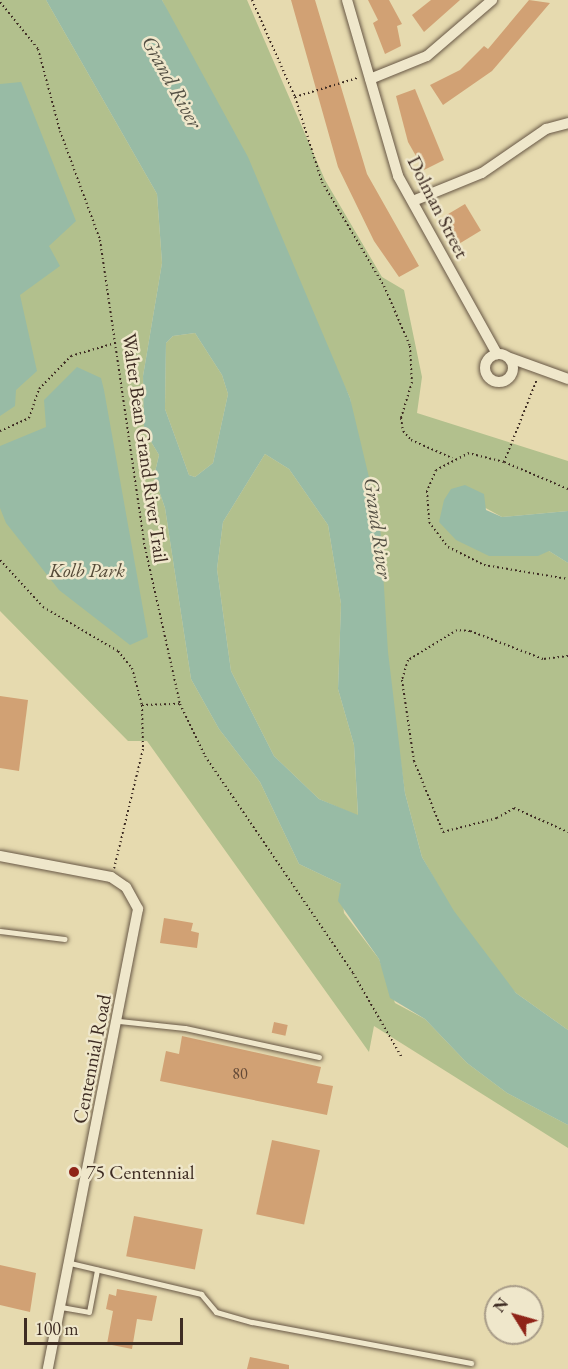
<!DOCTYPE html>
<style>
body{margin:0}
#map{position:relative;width:568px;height:1369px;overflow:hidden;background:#e6daaf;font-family:"EB Garamond",serif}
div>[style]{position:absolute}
.green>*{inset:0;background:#b2c08d}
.water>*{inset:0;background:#98bba5}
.building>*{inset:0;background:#d1a174;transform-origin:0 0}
.path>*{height:2px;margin-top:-1px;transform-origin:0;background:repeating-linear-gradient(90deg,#3e2c23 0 1.5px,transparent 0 4.5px)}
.roads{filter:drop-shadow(0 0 2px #685846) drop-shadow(0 0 2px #685846)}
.service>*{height:5px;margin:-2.5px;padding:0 2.5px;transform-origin:2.5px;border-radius:2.5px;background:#efe7cb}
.minor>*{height:10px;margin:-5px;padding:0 5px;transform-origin:5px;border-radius:5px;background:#efe7cb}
.minor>.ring{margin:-5px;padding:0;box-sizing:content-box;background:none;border:10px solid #efe7cb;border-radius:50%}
.dots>*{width:16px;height:16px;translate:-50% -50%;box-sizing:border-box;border:3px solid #efe7cb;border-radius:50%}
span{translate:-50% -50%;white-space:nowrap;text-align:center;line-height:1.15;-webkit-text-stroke:5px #efe7cb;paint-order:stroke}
.number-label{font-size:16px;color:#634937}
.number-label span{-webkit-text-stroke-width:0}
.street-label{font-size:20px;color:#3e2c23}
.park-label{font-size:20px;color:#554a38;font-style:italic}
.poi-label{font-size:20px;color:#3e2c23}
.left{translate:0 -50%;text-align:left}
.water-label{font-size:21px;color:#545044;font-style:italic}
.north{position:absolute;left:484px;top:1285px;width:60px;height:60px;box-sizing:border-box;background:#efe7cb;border:2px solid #a89c88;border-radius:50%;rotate:307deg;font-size:16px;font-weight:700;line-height:24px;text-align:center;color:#3e2c23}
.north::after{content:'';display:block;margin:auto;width:21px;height:27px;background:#8f2418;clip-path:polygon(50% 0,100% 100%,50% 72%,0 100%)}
.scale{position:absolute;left:24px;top:1318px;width:159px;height:27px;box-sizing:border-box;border:3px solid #3e2c23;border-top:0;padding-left:8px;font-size:18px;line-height:21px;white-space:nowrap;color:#3e2c23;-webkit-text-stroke:4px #efe7cb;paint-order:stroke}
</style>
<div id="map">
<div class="green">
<div style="clip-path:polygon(0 0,46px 0,157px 194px,162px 263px,143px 376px,144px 430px,159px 455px,154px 476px,165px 508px,191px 679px,219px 729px,260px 782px,299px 864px,341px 884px,344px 913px,379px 959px,395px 1003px,425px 1019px,467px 1063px,507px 1093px,568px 1125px,568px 1148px,374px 1026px,369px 1052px,147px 741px,128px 741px,0 611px)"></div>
<div style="clip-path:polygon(162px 0,247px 0,325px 180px,382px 277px,404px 290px,422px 377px,417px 413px,568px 461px,568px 511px,502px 517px,451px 489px,568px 563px,568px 1030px,516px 993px,473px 947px,422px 857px,405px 793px,350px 398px)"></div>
<div style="clip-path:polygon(195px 333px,222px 375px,228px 394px,213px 463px,195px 477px,189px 475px,165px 409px,166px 343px,173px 336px)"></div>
<div style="clip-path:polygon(265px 454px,289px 469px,328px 525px,341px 604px,338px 689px,354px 745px,358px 816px,319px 799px,274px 756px,231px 671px,217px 569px,223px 522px)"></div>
</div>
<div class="water">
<div style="clip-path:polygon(evenodd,46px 0,162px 0,248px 157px,350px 398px,380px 523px,388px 652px,405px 793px,422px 857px,454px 911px,516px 993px,568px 1030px,568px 1125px,507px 1093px,467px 1063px,425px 1019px,390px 998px,379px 959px,338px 901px,341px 884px,299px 864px,260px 782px,219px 729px,191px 679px,165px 508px,154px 476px,159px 455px,144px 430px,143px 376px,162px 263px,157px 194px,46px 0,195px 333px,222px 375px,228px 394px,213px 463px,195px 477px,189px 475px,165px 409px,166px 343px,173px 336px,195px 333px,46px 0,265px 454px,289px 469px,328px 525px,341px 604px,338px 689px,354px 745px,358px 815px,319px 799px,274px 756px,231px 671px,217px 569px,223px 522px,265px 454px)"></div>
<div style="clip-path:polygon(21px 82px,76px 221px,49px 246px,60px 266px,20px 295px,37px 371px,16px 390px,15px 406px,0 416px,0 84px)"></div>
<div style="clip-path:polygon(77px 367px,101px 378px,104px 390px,148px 637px,130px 645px,59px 590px,6px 523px,0 508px,0 446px,46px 427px,44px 400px)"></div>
<div style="clip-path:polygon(465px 485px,484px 494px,486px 510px,502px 517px,568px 511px,568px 563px,549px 551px,538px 556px,489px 556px,456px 540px,439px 522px,444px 500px,451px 489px)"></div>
</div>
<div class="building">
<div style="clip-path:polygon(291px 0,315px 0,367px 174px,419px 266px,399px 277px,374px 241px,338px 167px)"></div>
<div style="clip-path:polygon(368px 0,389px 0,402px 24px,397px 26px,401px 46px,385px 54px,373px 23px,378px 20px)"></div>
<div style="clip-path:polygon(431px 0,460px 0,424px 32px,412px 15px)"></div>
<div style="clip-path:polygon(529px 0,550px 3px,492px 71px,443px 105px,430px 85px,460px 70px,484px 46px,488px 49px)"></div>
<div style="clip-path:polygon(415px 89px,444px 160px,424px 170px,408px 142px,396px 96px)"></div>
<div style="left:465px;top:204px;width:31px;height:24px;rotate:59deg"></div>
<div style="clip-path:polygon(0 696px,28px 700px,19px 771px,0 768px)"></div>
<div style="clip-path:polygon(164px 918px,193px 923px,191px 931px,199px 933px,197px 948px,160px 943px)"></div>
<div style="left:274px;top:1022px;width:14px;height:11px;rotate:12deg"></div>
<div style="clip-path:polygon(182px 1036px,321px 1067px,317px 1083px,333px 1086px,327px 1115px,160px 1081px,166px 1051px,179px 1054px)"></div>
<div style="left:272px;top:1140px;width:49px;height:76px;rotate:12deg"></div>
<div style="left:134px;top:1216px;width:70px;height:41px;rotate:11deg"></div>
<div style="clip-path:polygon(0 1265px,36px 1273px,30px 1312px,0 1305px)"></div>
<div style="clip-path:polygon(117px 1289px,157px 1296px,152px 1321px,137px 1319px,132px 1349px,107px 1344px,113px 1311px,106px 1309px,109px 1294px,116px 1296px)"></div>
<div style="clip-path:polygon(250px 1357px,289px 1365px,289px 1369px,247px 1369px)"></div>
</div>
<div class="path">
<div style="left:252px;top:0;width:106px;rotate:66.1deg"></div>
<div style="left:295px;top:97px;width:89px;rotate:72.4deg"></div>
<div style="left:322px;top:182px;width:121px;rotate:59.2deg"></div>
<div style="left:384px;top:286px;width:65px;rotate:66.6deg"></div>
<div style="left:410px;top:346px;width:36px;rotate:87deg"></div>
<div style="left:412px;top:382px;width:38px;rotate:107deg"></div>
<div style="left:401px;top:418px;width:13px;rotate:81deg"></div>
<div style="left:403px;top:431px;width:12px;rotate:48deg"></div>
<div style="left:411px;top:440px;width:45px;rotate:23.7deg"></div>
<div style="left:0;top:2px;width:60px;rotate:51deg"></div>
<div style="left:38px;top:49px;width:85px;rotate:75deg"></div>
<div style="left:60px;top:131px;width:116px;rotate:69.8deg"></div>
<div style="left:100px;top:240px;width:306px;rotate:81.7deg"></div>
<div style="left:144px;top:543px;width:165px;rotate:77.4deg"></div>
<div style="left:180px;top:704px;width:58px;rotate:64.3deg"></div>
<div style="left:205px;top:756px;width:263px;rotate:55.7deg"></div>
<div style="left:353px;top:973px;width:98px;rotate:60deg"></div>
<div style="left:295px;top:97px;width:65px;rotate:-17deg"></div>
<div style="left:0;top:431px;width:32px;rotate:-24deg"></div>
<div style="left:29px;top:418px;width:31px;rotate:-71deg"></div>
<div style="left:39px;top:389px;width:46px;rotate:-45.9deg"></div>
<div style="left:71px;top:356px;width:46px;rotate:-16.5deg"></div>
<div style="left:504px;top:462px;width:89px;rotate:-68.3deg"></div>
<div style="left:568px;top:489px;width:69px;rotate:-157.1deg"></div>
<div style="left:504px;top:462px;width:36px;rotate:-166deg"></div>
<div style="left:469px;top:453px;width:37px;rotate:153deg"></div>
<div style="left:436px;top:470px;width:23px;rotate:113deg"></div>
<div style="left:427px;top:491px;width:31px;rotate:86deg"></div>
<div style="left:429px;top:522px;width:31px;rotate:53deg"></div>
<div style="left:448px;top:547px;width:40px;rotate:26.6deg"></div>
<div style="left:484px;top:565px;width:85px;rotate:9.5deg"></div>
<div style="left:0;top:560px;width:64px;rotate:47.5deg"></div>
<div style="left:43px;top:607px;width:87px;rotate:30.4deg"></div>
<div style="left:118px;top:651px;width:22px;rotate:51deg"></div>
<div style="left:132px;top:668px;width:38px;rotate:75deg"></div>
<div style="left:142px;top:705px;width:44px;rotate:88.7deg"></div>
<div style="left:143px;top:749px;width:123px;rotate:103.6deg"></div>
<div style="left:568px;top:656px;width:25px;rotate:173deg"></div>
<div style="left:543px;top:659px;width:78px;rotate:-159deg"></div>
<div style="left:470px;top:631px;width:13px;rotate:-176deg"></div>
<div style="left:457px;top:630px;width:57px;rotate:148.5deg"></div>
<div style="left:408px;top:660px;width:21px;rotate:107deg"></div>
<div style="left:402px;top:680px;width:82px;rotate:81.6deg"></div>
<div style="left:414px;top:761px;width:77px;rotate:67.8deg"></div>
<div style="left:443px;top:832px;width:56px;rotate:-14.5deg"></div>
<div style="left:497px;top:818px;width:20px;rotate:-30deg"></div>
<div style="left:514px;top:808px;width:59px;rotate:24deg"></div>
<div style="left:142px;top:705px;width:38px;rotate:-2deg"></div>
</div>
<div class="roads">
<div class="service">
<div style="left:0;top:931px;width:65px;rotate:7deg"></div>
<div style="left:119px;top:1021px;width:66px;rotate:6.1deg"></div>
<div style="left:185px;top:1028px;width:137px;rotate:12.2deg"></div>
<div style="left:70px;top:1263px;width:135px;rotate:13.3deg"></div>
<div style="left:201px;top:1294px;width:23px;rotate:50deg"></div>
<div style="left:216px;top:1312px;width:37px;rotate:16deg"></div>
<div style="left:252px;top:1322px;width:223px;rotate:10.6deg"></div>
<div style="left:61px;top:1307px;width:28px;rotate:10deg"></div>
<div style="left:89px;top:1312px;width:43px;rotate:-79.2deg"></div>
</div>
<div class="minor">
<div style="left:347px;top:0;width:183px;rotate:73.8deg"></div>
<div style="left:398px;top:176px;width:204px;rotate:60.9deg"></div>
<div style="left:370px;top:79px;width:61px;rotate:-22deg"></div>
<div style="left:427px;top:56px;width:86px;rotate:-40.7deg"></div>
<div style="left:413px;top:201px;width:74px;rotate:-22.1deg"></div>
<div style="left:482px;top:173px;width:78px;rotate:-34.5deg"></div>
<div style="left:546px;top:129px;width:23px;rotate:-15deg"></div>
<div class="ring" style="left:485px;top:354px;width:18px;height:18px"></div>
<div style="left:510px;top:358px;width:62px;rotate:19.9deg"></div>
<div style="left:0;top:856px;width:113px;rotate:10.7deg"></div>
<div style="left:111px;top:877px;width:18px;rotate:34deg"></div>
<div style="left:126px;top:887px;width:25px;rotate:61deg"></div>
<div style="left:138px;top:909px;width:469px;rotate:101.1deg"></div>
</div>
</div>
<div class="dots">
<div style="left:74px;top:1172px;background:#8f2418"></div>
</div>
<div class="number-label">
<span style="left:240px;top:1074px">80</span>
</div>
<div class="street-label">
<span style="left:438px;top:207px;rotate:63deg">Dolman Street</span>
<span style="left:145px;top:448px;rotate:82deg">Walter Bean Grand River Trail</span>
<span style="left:92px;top:1059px;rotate:-79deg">Centennial Road</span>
</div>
<div class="park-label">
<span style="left:87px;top:570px">Kolb Park</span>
</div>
<div class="poi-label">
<span class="left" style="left:86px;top:1172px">75 Centennial</span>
</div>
<div class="water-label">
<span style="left:172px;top:82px;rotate:61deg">Grand River</span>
<span style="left:378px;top:528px;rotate:82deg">Grand River</span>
</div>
<div class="north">N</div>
<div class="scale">100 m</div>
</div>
